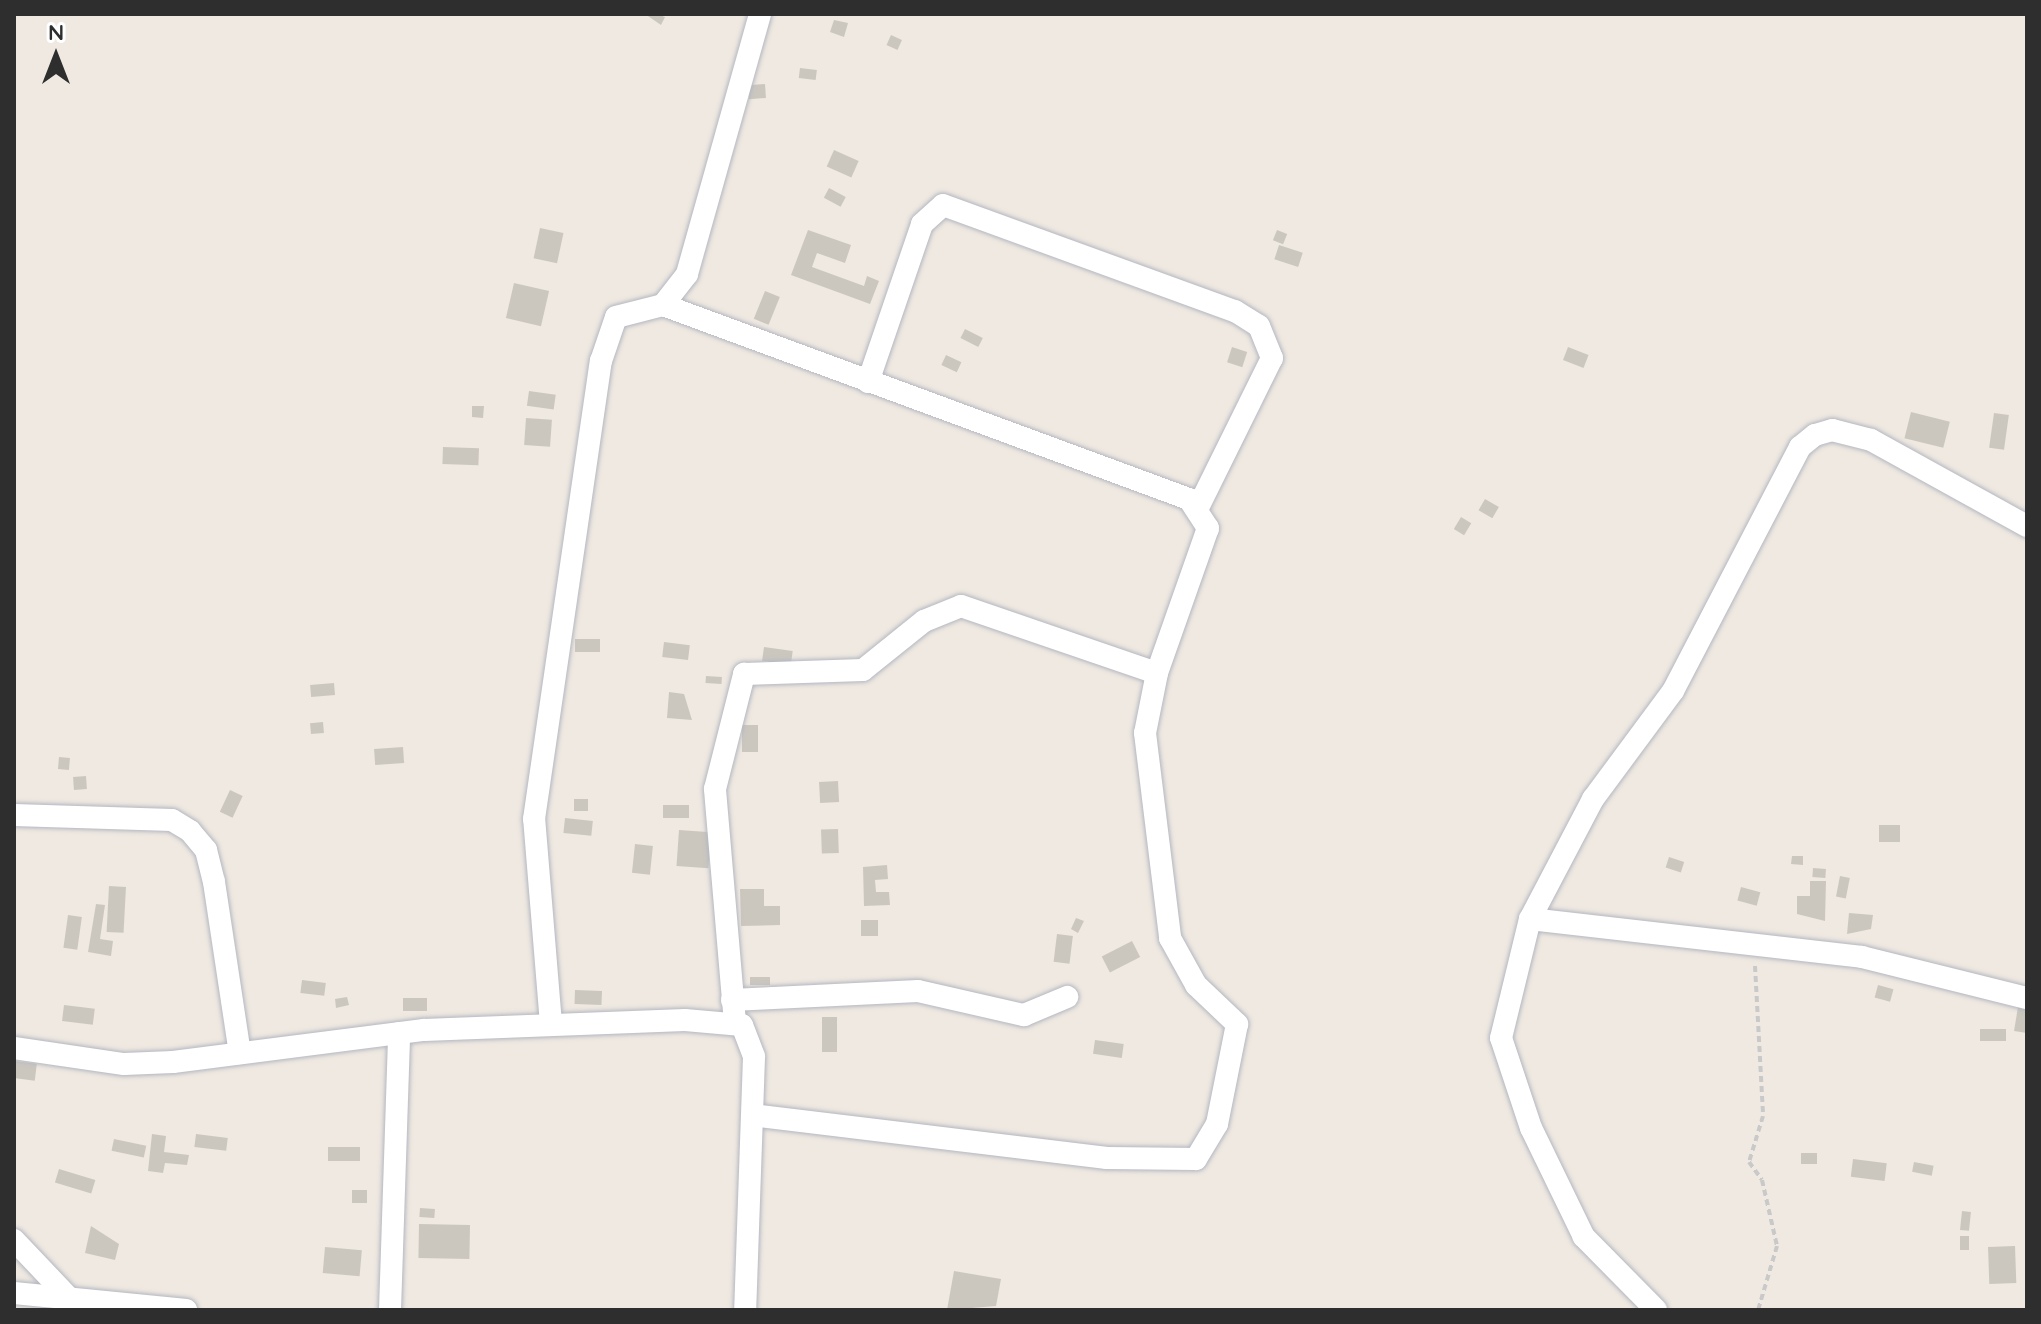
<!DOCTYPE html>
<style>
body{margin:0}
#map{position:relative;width:2041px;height:1324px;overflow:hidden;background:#efe9e1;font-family:Quicksand,sans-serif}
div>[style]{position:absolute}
.building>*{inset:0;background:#cbc7bf;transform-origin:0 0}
.path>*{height:4px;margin-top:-2px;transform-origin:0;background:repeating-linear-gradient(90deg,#c9c9c9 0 6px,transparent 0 10px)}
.roads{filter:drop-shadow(0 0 2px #b4b7c1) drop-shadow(0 0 2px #b4b7c1)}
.minor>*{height:22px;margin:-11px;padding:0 11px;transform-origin:11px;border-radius:11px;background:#fff}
span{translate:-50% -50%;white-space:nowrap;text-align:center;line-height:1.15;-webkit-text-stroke:7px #fff;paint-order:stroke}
.frame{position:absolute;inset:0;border:16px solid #2e2e2e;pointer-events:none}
.north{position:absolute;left:16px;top:16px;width:80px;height:80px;-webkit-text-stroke:6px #fff;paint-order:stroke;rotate:0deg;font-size:22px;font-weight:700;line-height:32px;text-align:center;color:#2e2e2e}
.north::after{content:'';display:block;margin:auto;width:28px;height:36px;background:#2e2e2e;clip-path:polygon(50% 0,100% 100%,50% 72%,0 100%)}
</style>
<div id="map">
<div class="building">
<div style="clip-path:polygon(645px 14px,657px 14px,665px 17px,661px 25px)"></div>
<div style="clip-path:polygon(834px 20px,848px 23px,844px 37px,830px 32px)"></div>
<div style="left:891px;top:35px;width:12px;height:11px;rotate:24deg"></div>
<div style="left:800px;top:68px;width:17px;height:10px;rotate:7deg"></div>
<div style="left:765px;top:84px;width:14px;height:17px;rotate:86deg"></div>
<div style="left:834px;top:150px;width:27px;height:18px;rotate:24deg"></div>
<div style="left:829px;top:188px;width:19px;height:11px;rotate:28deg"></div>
<div style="left:540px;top:228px;width:24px;height:31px;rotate:12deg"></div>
<div style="clip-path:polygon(808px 230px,851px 245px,845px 263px,817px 253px,812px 267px,864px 286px,867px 276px,879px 281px,870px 304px,791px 275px)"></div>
<div style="left:1277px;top:230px;width:11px;height:11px;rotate:22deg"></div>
<div style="left:1279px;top:245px;width:25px;height:15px;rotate:18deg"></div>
<div style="left:514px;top:283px;width:36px;height:36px;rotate:13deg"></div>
<div style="left:765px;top:291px;width:16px;height:30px;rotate:22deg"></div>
<div style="left:965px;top:329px;width:20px;height:10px;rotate:27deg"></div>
<div style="left:1232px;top:347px;width:16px;height:16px;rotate:18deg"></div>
<div style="left:1568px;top:347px;width:22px;height:14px;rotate:21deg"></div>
<div style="left:946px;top:355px;width:17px;height:11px;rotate:25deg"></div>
<div style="left:529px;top:391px;width:27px;height:15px;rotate:8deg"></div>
<div style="clip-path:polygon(472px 406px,484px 406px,483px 418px,472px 417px)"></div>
<div style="left:1911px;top:412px;width:40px;height:27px;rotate:14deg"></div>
<div style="left:1994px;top:413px;width:15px;height:35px;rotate:8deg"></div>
<div style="left:526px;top:418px;width:26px;height:27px;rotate:4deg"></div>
<div style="left:443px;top:447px;width:36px;height:17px;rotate:2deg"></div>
<div style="left:1485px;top:499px;width:16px;height:13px;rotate:30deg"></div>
<div style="left:1461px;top:517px;width:12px;height:14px;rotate:31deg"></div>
<div style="left:575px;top:639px;width:25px;height:13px"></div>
<div style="left:664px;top:642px;width:26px;height:15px;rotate:7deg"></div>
<div style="left:764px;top:647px;width:29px;height:14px;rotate:8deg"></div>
<div style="left:706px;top:676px;width:16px;height:7px;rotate:4deg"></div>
<div style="left:334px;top:683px;width:12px;height:24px;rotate:85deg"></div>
<div style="clip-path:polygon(669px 692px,684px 694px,692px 720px,667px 718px)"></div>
<div style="left:323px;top:722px;width:11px;height:13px;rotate:85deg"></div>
<div style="left:742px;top:725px;width:16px;height:27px"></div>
<div style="left:403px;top:747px;width:16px;height:29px;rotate:86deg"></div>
<div style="left:59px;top:757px;width:11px;height:12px;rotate:5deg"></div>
<div style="left:86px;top:776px;width:13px;height:13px;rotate:86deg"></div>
<div style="left:838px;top:781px;width:21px;height:19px;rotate:87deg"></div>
<div style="left:230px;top:790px;width:14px;height:24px;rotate:25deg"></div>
<div style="left:574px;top:799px;width:14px;height:12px"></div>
<div style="left:663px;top:805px;width:26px;height:13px"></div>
<div style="left:565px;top:818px;width:28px;height:15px;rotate:6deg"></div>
<div style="left:1879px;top:825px;width:21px;height:17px"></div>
<div style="left:838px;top:829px;width:24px;height:17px;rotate:88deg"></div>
<div style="left:679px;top:830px;width:32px;height:36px;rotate:4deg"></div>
<div style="left:635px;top:844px;width:18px;height:29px;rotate:6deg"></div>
<div style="clip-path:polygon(1792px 856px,1803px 856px,1803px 865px,1791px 864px)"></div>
<div style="left:1669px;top:857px;width:16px;height:11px;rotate:18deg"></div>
<div style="clip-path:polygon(887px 865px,888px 879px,875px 880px,876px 892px,889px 892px,890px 905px,864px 906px,863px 867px)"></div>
<div style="left:1813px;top:868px;width:13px;height:9px;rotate:4deg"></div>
<div style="left:1840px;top:876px;width:10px;height:21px;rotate:11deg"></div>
<div style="clip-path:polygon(1810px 881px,1826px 881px,1825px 921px,1797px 914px,1797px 896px,1810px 896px)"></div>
<div style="left:109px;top:886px;width:17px;height:46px;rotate:3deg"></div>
<div style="left:1741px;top:887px;width:20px;height:14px;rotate:15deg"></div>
<div style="clip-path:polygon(740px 889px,764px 889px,764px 906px,780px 906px,780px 925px,741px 926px)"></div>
<div style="clip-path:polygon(96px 904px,105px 905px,100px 939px,113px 941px,111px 956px,88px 952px)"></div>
<div style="clip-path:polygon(1849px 913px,1873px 915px,1871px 929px,1847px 934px)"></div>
<div style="left:68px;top:915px;width:14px;height:33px;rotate:8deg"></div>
<div style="clip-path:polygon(1076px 918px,1084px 921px,1078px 933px,1071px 929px)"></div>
<div style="left:861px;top:920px;width:17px;height:16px"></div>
<div style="left:1057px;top:934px;width:16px;height:28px;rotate:7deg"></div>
<div style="left:1132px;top:941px;width:18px;height:34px;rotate:63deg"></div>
<div style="left:750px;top:977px;width:20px;height:8px"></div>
<div style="left:302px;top:980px;width:24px;height:13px;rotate:7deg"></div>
<div style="left:1878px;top:985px;width:16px;height:13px;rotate:15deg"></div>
<div style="left:575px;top:990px;width:27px;height:14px;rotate:2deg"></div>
<div style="clip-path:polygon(347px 997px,349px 1005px,336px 1008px,335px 999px)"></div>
<div style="left:427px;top:998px;width:13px;height:24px;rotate:90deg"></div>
<div style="clip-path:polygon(2019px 1001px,2027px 1003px,2027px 1033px,2014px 1031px)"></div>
<div style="left:64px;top:1005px;width:31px;height:16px;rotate:7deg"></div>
<div style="left:837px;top:1017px;width:35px;height:15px;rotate:90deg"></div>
<div style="left:1980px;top:1029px;width:26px;height:12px"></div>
<div style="left:1095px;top:1040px;width:29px;height:14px;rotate:8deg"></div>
<div style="left:14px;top:1061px;width:23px;height:17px;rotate:7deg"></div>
<div style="clip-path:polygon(152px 1134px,166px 1136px,164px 1152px,189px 1155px,187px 1165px,165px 1163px,163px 1173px,148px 1171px)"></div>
<div style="left:196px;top:1134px;width:32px;height:13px;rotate:7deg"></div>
<div style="left:114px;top:1139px;width:33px;height:12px;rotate:12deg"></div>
<div style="left:360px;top:1147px;width:14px;height:32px;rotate:90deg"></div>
<div style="left:1801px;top:1153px;width:16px;height:11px"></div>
<div style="left:1853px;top:1159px;width:34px;height:18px;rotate:7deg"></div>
<div style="left:1914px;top:1162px;width:20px;height:10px;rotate:11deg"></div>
<div style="left:59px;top:1169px;width:38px;height:14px;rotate:17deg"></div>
<div style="left:352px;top:1190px;width:15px;height:13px"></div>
<div style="left:420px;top:1208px;width:15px;height:9px;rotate:4deg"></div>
<div style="left:1962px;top:1211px;width:9px;height:19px;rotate:6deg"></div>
<div style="left:419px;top:1224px;width:51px;height:34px;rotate:1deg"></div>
<div style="clip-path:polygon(91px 1226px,119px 1244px,115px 1260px,85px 1253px)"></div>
<div style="left:1960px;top:1236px;width:9px;height:14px"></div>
<div style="left:2015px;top:1246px;width:37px;height:27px;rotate:88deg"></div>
<div style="left:325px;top:1247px;width:37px;height:26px;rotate:5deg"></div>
<div style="clip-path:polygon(954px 1271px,1001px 1279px,996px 1306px,947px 1310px)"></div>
</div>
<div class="path">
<div style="left:1755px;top:966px;width:150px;rotate:86.9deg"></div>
<div style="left:1763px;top:1116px;width:48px;rotate:106.9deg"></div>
<div style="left:1749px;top:1162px;width:22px;rotate:54deg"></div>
<div style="left:1762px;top:1180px;width:68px;rotate:77.2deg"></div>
<div style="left:1777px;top:1246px;width:67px;rotate:106.5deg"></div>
</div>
<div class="roads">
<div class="minor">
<div style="left:663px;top:305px;width:561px;rotate:20.25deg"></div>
<div style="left:1189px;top:499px;width:35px;rotate:57deg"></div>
<div style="left:1208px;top:528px;width:154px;rotate:109.4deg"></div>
<div style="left:1157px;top:673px;width:61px;rotate:101.3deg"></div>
<div style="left:1145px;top:733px;width:207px;rotate:83deg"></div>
<div style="left:1170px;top:938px;width:54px;rotate:61deg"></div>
<div style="left:1196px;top:985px;width:57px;rotate:43.6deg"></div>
<div style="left:1237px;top:1024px;width:102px;rotate:101.3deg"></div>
<div style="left:1217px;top:1124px;width:41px;rotate:121deg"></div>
<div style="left:1196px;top:1159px;width:89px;rotate:-179.4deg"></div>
<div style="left:1107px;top:1158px;width:356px;rotate:-173.1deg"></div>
<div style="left:868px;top:382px;width:167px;rotate:-71.1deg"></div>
<div style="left:922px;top:224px;width:28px;rotate:-42deg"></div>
<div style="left:943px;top:205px;width:311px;rotate:20deg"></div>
<div style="left:1235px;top:311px;width:28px;rotate:32deg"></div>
<div style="left:1259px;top:326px;width:35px;rotate:68deg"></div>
<div style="left:1272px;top:358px;width:165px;rotate:116.3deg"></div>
<div style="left:14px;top:815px;width:158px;rotate:1.8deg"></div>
<div style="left:172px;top:820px;width:21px;rotate:31deg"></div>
<div style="left:190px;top:831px;width:25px;rotate:50deg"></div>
<div style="left:206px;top:850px;width:33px;rotate:76deg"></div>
<div style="left:214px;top:882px;width:173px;rotate:81.4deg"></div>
<div style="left:1530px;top:919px;width:334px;rotate:6.5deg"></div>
<div style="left:1862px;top:957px;width:170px;rotate:14deg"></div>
<div style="left:732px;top:1000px;width:186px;rotate:-2.8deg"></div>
<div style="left:918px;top:991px;width:109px;rotate:12.8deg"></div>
<div style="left:1024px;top:1015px;width:47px;rotate:-22.7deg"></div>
<div style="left:735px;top:1023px;width:235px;rotate:-94.9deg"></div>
<div style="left:715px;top:789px;width:119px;rotate:-75.8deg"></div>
<div style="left:744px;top:674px;width:119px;rotate:-1.9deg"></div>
<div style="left:863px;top:670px;width:78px;rotate:-38.8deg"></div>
<div style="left:924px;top:621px;width:40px;rotate:-22deg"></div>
<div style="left:961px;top:606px;width:207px;rotate:18.9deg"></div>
<div style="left:551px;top:1024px;width:206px;rotate:-94.7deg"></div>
<div style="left:534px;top:819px;width:463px;rotate:-81.7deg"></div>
<div style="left:601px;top:361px;width:46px;rotate:-71.2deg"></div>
<div style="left:616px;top:317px;width:49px;rotate:-14.3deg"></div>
<div style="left:663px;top:305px;width:39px;rotate:-52deg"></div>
<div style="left:687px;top:274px;width:270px;rotate:-74.3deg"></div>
<div style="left:14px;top:1048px;width:111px;rotate:8.3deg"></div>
<div style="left:124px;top:1064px;width:49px;rotate:-2.3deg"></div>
<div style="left:173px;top:1062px;width:253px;rotate:-7.3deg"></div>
<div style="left:424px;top:1030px;width:261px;rotate:-2.2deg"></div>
<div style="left:685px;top:1020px;width:57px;rotate:5deg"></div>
<div style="left:742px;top:1025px;width:34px;rotate:69deg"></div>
<div style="left:754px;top:1057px;width:253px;rotate:92deg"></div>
<div style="left:14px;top:1240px;width:80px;rotate:46.5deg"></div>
<div style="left:14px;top:1293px;width:173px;rotate:5.6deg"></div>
<div style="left:390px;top:1310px;width:277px;rotate:-88.1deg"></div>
<div style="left:1656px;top:1310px;width:103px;rotate:-134.6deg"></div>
<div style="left:1584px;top:1237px;width:121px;rotate:-115.9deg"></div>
<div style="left:1531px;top:1128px;width:95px;rotate:-108.4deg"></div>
<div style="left:1501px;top:1038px;width:122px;rotate:-76.3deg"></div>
<div style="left:1530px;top:919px;width:136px;rotate:-62.3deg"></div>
<div style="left:1593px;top:799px;width:134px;rotate:-53.5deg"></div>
<div style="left:1673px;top:691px;width:275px;rotate:-62.5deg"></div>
<div style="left:1800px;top:447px;width:19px;rotate:-39deg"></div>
<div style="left:1815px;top:435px;width:18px;rotate:-16deg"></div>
<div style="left:1832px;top:430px;width:40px;rotate:14.4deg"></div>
<div style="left:1871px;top:440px;width:178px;rotate:28.9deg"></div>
</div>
</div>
<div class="frame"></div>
<div class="north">N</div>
</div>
